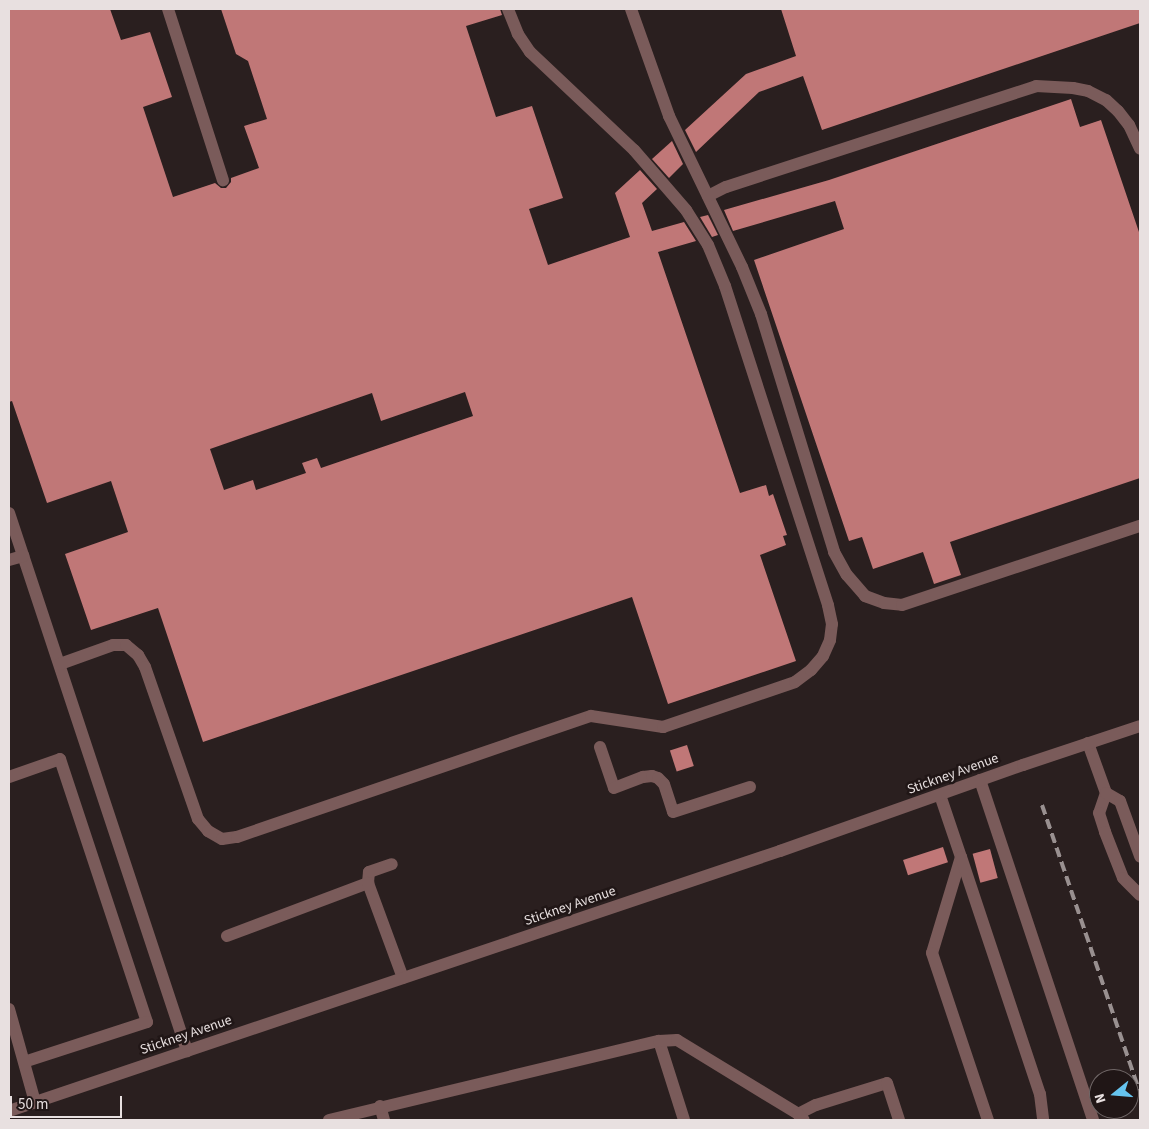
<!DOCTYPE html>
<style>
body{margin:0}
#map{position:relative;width:1149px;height:1129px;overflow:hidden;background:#2a1f1f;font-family:"Source Sans 3",sans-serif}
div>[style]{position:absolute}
.building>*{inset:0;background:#c07777;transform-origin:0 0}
.minor>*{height:12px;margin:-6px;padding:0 6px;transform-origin:6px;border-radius:6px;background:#7a5b5a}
.rail>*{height:4px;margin-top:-2px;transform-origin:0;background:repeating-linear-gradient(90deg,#999090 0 10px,transparent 0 15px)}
span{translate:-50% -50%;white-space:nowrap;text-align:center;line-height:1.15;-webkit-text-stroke:5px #201616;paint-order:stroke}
.street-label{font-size:14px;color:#e8e0e0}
.frame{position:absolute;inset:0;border:10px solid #e8e0e0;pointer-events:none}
.north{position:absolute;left:1089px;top:1069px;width:50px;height:50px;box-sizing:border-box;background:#201616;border:1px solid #706767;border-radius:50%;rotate:253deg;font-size:14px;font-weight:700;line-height:20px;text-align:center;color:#e8e0e0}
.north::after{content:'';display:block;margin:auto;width:18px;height:22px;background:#66c4ef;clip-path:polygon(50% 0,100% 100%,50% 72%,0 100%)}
.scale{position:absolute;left:10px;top:1096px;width:112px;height:22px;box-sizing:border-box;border:2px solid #e8e0e0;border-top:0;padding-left:6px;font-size:15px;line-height:18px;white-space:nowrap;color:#e8e0e0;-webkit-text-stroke:4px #201616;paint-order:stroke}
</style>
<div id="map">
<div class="building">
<div style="clip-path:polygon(evenodd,9px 9px,110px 9px,121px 40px,150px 32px,172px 97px,143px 107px,173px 197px,215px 183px,221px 188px,226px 188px,231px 182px,231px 178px,259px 168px,244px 126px,267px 119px,248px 61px,236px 54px,221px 9px,500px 9px,502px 15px,466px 26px,496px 117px,532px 106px,563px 198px,529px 209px,548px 265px,630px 237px,615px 193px,640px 170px,657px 189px,642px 203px,652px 231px,684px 222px,696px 241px,658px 252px,740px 493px,766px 485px,769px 496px,773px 494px,787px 535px,783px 536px,786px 545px,760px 555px,796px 661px,668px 704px,632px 597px,203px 742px,158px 608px,91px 630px,65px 554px,128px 532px,111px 481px,47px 503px,12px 401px,9px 402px,9px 9px,465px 392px,473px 416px,321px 468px,317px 458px,302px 463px,306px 473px,256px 490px,253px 480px,224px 490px,210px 449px,372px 393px,381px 421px,465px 392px)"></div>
<div style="clip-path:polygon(781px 9px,1140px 9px,1140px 23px,822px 130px,803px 76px,759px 92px,696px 152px,685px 130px,746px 74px,796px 56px)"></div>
<div style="clip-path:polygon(1071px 99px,1080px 127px,1101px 120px,1140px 235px,1140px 478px,950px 542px,961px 575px,934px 584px,923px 552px,873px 569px,862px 537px,849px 541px,754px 260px,844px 229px,835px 201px,733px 231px,724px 210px,829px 180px)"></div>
<div style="clip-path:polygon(672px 141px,683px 164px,669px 178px,652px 159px)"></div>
<div style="clip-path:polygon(708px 215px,718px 235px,712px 237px,700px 217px)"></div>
<div style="left:687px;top:745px;width:22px;height:18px;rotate:72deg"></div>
<div style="left:943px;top:847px;width:16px;height:42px;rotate:72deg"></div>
<div style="left:990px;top:849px;width:30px;height:18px;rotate:75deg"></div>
</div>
<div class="minor">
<div style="left:168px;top:9px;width:180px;rotate:72.2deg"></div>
<div style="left:631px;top:9px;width:114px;rotate:70.4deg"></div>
<div style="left:669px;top:116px;width:168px;rotate:64.2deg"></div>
<div style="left:742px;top:267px;width:51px;rotate:68deg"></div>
<div style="left:761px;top:314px;width:249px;rotate:72.9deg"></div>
<div style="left:834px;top:552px;width:26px;rotate:61deg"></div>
<div style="left:847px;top:575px;width:28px;rotate:49deg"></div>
<div style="left:865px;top:596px;width:20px;rotate:20deg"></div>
<div style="left:884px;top:603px;width:18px;rotate:6deg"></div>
<div style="left:902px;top:605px;width:251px;rotate:-18.4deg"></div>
<div style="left:708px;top:196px;width:20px;rotate:-27deg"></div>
<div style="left:726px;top:187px;width:326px;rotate:-18deg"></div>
<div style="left:1036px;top:86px;width:37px;rotate:3deg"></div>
<div style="left:1073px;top:88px;width:15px;rotate:11deg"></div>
<div style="left:1088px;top:91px;width:20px;rotate:27deg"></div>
<div style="left:1106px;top:100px;width:16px;rotate:43deg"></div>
<div style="left:1118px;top:111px;width:18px;rotate:52deg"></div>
<div style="left:1129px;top:125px;width:26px;rotate:65deg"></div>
<div style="left:9px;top:513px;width:567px;rotate:71.69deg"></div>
<div style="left:9px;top:560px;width:15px;rotate:-16deg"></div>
<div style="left:60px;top:664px;width:56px;rotate:-19.7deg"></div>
<div style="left:113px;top:645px;width:13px"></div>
<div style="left:126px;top:645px;width:16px;rotate:40deg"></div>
<div style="left:138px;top:655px;width:14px;rotate:60deg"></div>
<div style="left:145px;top:667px;width:161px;rotate:70.8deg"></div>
<div style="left:198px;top:819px;width:16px;rotate:50deg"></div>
<div style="left:208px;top:831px;width:16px;rotate:30deg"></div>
<div style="left:222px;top:839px;width:15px;rotate:-8deg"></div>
<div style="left:237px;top:837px;width:374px;rotate:-18.9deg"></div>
<div style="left:591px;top:716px;width:73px;rotate:8.7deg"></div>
<div style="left:663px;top:727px;width:139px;rotate:-18.8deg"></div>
<div style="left:795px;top:682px;width:20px;rotate:-37deg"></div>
<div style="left:811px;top:670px;width:18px;rotate:-49deg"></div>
<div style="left:823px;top:656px;width:17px;rotate:-66deg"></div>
<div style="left:830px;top:640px;width:16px;rotate:-83deg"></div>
<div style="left:832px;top:624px;width:19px;rotate:-102deg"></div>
<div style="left:828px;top:605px;width:335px;rotate:-107.9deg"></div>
<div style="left:725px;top:286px;width:44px;rotate:-112.5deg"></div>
<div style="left:708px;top:245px;width:41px;rotate:-122.2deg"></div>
<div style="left:686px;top:210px;width:79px;rotate:-130.9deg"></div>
<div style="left:634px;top:150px;width:143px;rotate:-136.7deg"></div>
<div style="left:530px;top:52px;width:22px;rotate:-124deg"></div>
<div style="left:518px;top:34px;width:27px;rotate:-112deg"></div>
<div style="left:1088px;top:743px;width:53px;rotate:70.2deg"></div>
<div style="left:1106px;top:793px;width:21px;rotate:109deg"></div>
<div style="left:1099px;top:813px;width:20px;rotate:72deg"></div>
<div style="left:1105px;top:832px;width:49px;rotate:68.6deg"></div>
<div style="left:1123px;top:878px;width:24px;rotate:45deg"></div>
<div style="left:600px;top:747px;width:43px;rotate:71.1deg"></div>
<div style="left:614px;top:788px;width:31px;rotate:-21deg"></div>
<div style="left:643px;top:777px;width:9px;rotate:-6deg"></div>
<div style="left:652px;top:776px;width:6px;rotate:18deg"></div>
<div style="left:658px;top:778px;width:8px;rotate:45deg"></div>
<div style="left:664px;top:784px;width:29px;rotate:72deg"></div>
<div style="left:673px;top:812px;width:81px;rotate:-18deg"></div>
<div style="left:9px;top:777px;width:54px;rotate:-19.4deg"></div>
<div style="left:60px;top:759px;width:277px;rotate:71.7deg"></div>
<div style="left:147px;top:1022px;width:129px;rotate:162deg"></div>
<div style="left:980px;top:780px;width:358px;rotate:71.6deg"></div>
<div style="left:1106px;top:793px;width:16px;rotate:30deg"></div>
<div style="left:1120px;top:801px;width:59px;rotate:70deg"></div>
<div style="left:940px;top:795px;width:65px;rotate:71.3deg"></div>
<div style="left:961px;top:857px;width:100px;rotate:106.8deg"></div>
<div style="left:932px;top:953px;width:176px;rotate:71.5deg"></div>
<div style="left:961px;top:857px;width:250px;rotate:71.6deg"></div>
<div style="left:1040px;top:1094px;width:26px;rotate:83deg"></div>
<div style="left:368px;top:883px;width:11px;rotate:-85deg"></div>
<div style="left:369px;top:872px;width:24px;rotate:-19deg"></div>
<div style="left:227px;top:936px;width:151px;rotate:-20.6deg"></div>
<div style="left:368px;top:883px;width:101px;rotate:69.8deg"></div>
<div style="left:9px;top:1009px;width:97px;rotate:74.4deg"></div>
<div style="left:659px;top:1041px;width:83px;rotate:72.4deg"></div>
<div style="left:380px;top:1106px;width:15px;rotate:74deg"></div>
<div style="left:9px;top:1111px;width:814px;rotate:-18.64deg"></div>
<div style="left:780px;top:851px;width:258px;rotate:-19.5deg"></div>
<div style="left:1023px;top:765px;width:123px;rotate:-18.4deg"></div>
<div style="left:798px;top:1114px;width:20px;rotate:-27deg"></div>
<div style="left:816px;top:1105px;width:74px;rotate:-17.2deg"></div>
<div style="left:887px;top:1083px;width:39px;rotate:72deg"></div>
<div style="left:329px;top:1120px;width:339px;rotate:-13.5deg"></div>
<div style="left:659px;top:1041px;width:18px;rotate:-3deg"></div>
<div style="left:677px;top:1040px;width:142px;rotate:31.4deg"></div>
<div style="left:798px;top:1114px;width:8px;rotate:45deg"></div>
</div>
<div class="rail">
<div style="left:1042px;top:805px;width:304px;rotate:71.2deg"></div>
</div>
<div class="street-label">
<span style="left:953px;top:774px;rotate:-20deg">Stickney Avenue</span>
<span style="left:570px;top:906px;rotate:-19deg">Stickney Avenue</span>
<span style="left:186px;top:1035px;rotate:-19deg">Stickney Avenue</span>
</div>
<div class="frame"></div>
<div class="north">N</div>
<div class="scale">50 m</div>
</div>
